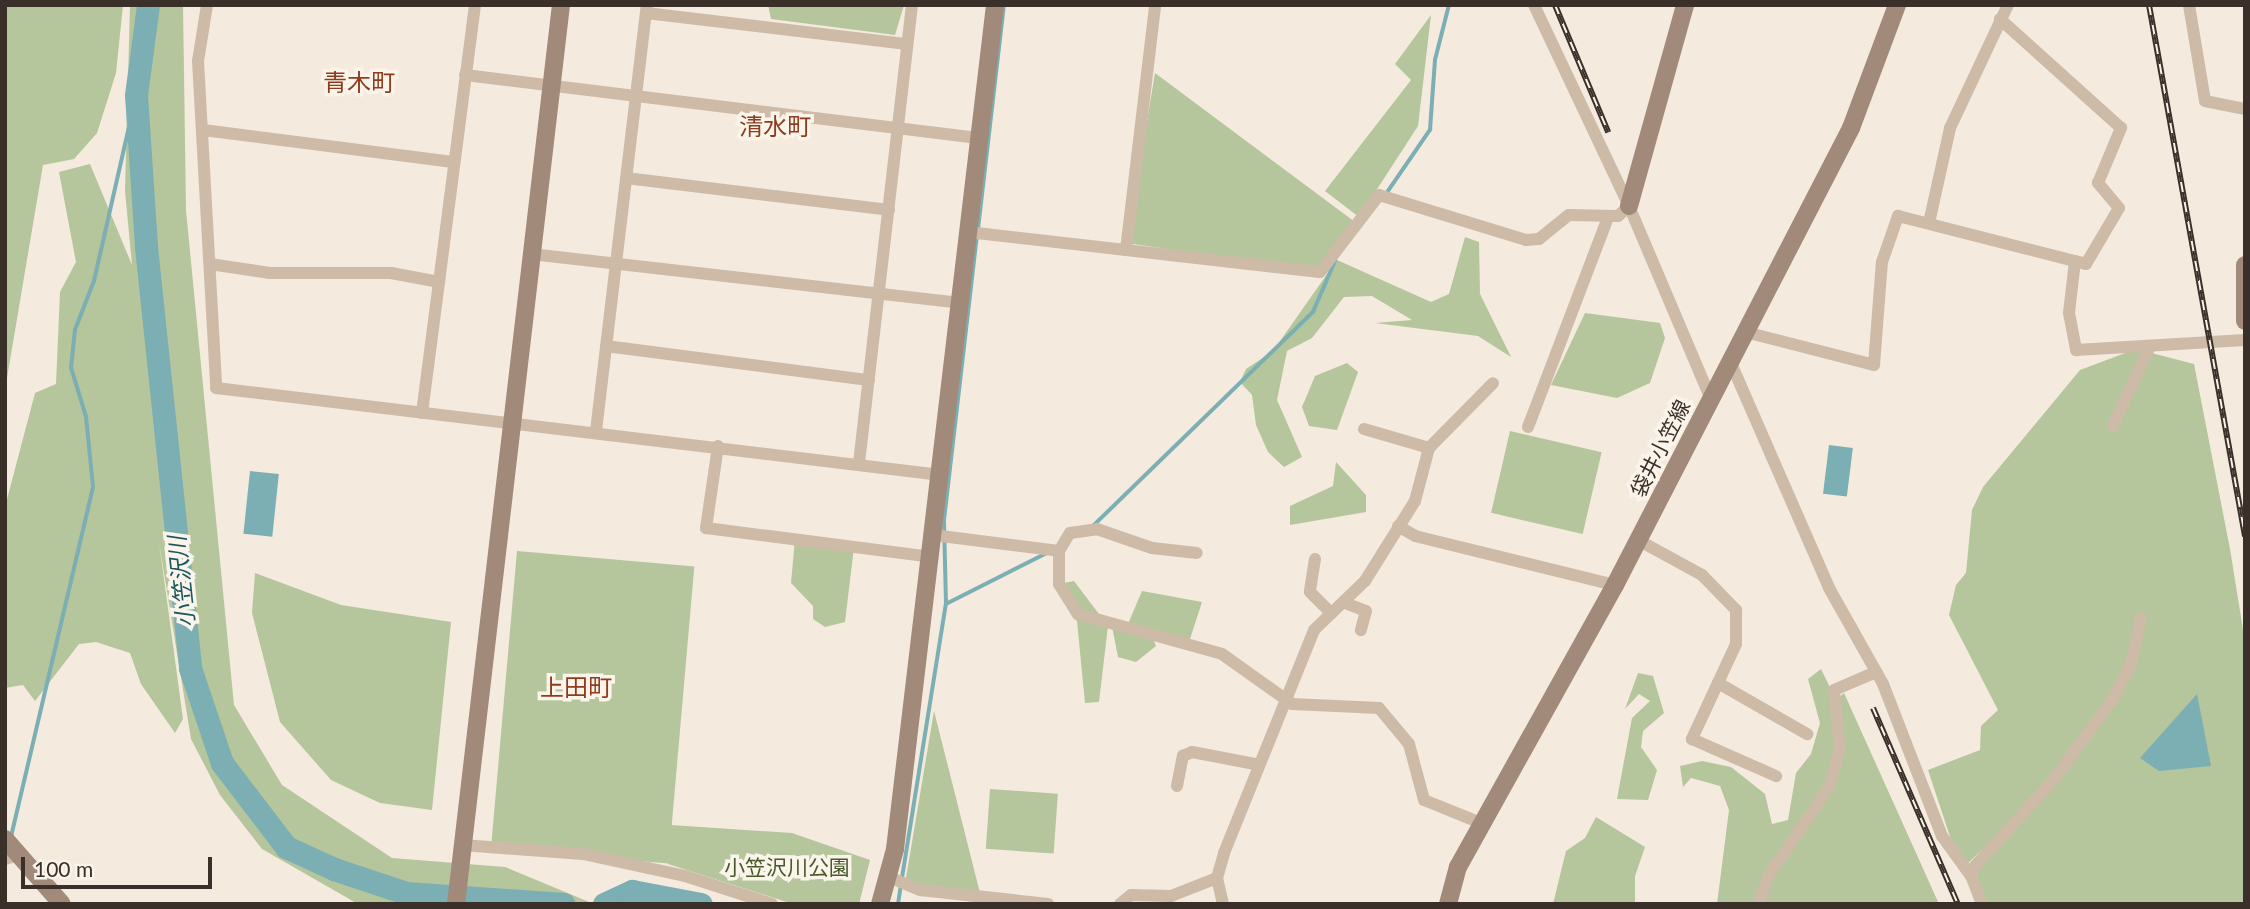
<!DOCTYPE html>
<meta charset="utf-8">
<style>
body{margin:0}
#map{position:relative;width:2250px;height:909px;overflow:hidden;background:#f4eade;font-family:Lato,"Noto Sans JP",sans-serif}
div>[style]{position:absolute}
.green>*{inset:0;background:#b5c59c;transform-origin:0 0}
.water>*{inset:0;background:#7bafb3;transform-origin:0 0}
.stream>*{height:3.5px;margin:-1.75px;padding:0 1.75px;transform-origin:1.75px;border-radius:1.75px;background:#7bafb3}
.river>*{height:23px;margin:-11.5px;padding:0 11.5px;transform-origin:11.5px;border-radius:11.5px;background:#7bafb3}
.street>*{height:12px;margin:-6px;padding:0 6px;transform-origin:6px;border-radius:6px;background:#cdbba8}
.secondary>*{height:18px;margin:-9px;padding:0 9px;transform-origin:9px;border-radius:9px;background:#a18a79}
.rail>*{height:6px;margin-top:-3px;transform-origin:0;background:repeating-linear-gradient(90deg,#fbf4eb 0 10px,#3a2f29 0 20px);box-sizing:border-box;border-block:2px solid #3a2f29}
span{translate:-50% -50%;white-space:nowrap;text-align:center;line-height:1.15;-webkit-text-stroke:7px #fbf4eb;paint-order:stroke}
.street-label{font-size:21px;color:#3a2f29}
.park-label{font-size:21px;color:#475a2b}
.water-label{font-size:23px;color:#1b575f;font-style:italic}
.quarter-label{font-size:24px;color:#8e3c1c}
.frame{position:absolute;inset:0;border:7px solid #3a2f29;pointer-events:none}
.scale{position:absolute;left:21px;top:857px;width:191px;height:32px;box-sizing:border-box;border:4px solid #3a2f29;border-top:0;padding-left:9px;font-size:21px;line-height:24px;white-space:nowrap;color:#3a2f29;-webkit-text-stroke:5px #fbf4eb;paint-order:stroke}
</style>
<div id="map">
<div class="green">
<div style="clip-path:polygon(5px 5px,123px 5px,116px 73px,97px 133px,74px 159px,43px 165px,5px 390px)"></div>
<div style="clip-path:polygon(130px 5px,183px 5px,186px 210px,234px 705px,282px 785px,392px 858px,505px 867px,594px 904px,358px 904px,262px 849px,220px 795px,191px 739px,159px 542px,183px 719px,175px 733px,141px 684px,130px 653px,96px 642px,79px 644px,35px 701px,23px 685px,5px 688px,5px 507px,35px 393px,56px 384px,60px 292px,76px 262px,59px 172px,90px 164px,132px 265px,125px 191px)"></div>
<div style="clip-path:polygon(768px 5px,904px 5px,895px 35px,771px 19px)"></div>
<div style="clip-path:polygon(1431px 15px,1418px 126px,1359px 217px,1325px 191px,1411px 80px,1395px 64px)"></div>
<div style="clip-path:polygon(1155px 73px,1355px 222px,1320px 272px,1127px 243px)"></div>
<div style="clip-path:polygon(1465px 237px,1479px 242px,1480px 294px,1511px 357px,1478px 336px,1375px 323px,1412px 320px,1372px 296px,1344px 297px,1312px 338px,1287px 351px,1277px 400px,1302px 457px,1284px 467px,1268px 452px,1256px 425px,1252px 395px,1240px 382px,1246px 369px,1273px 351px,1337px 260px,1431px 302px,1449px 294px)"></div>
<div style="clip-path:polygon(1585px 313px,1660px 323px,1665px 338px,1650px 383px,1617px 398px,1551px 385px)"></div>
<div style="clip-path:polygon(2136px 349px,2194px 364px,2230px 549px,2245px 642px,2245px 904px,1982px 904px,1971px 876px,1999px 833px,1961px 870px,1928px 770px,1980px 750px,1981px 726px,1998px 710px,1949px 615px,1956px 585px,1966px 573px,1972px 510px,1983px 487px,2080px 370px)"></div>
<div style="clip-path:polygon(1347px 363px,1358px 372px,1337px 430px,1309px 426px,1302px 407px,1315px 376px)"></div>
<div style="left:1510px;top:431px;width:94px;height:84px;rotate:13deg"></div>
<div style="clip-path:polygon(1336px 462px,1366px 495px,1366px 512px,1290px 525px,1290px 506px,1333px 486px)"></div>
<div style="clip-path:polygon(795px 539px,854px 547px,845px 622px,825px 627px,813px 619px,813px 606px,791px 583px)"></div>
<div style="left:517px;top:551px;width:178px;height:298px;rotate:5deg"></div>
<div style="clip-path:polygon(255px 573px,341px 605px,451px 622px,432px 810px,380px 803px,331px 780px,280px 722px,252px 613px)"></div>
<div style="clip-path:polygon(1074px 581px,1108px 626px,1099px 702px,1085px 703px,1076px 611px,1059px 584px)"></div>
<div style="clip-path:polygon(1142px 591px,1202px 602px,1188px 645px,1152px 636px,1156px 646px,1136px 662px,1118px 657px,1111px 621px,1128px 624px)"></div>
<div style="clip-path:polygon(1821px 669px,1836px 700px,1844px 693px,1939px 904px,1717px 904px,1729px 810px,1720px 786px,1691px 778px,1683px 787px,1680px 766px,1702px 761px,1731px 767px,1765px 794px,1772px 824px,1788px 820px,1796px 773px,1811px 754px,1820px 723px,1808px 679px)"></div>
<div style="clip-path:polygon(1638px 673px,1653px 676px,1664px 713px,1643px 731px,1641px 747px,1657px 770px,1648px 800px,1617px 799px,1632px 718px,1650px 701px,1639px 694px,1625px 709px)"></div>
<div style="clip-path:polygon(934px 711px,981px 897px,905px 884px)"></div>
<div style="left:990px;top:789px;width:68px;height:60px;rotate:4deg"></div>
<div style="clip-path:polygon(1596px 817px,1645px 847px,1635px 876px,1635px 904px,1553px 904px,1566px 851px,1585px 838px)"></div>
<div style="clip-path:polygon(671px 825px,792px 833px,870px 860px,859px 904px,793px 904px,668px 864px)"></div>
</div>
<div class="water">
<div style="left:1829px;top:445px;width:24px;height:49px;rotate:7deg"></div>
<div style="left:250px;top:471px;width:29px;height:63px;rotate:6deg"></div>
<div style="clip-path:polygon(2197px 694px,2211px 766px,2159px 771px,2140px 758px)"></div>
</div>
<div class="stream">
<div style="left:1386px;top:194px;width:78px;rotate:-55.5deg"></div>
<div style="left:1430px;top:130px;width:70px;rotate:-85.9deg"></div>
<div style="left:1435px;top:60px;width:57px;rotate:-75.7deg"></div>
<div style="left:978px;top:229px;width:226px;rotate:-83.4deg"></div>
<div style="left:1093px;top:526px;width:307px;rotate:-44.2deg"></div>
<div style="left:1313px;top:312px;width:56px;rotate:-66.7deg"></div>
<div style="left:946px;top:604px;width:113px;rotate:-26.8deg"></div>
<div style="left:11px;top:837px;width:359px;rotate:-76.8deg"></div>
<div style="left:93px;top:487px;width:70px;rotate:-95.7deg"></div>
<div style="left:86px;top:417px;width:51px;rotate:-107deg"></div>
<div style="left:71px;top:368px;width:38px;rotate:-84deg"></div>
<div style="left:75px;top:330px;width:53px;rotate:-68.8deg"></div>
<div style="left:94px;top:281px;width:190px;rotate:-77.2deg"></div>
<div style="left:902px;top:878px;width:278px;rotate:-80.9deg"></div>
<div style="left:946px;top:604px;width:84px;rotate:-91.4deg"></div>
<div style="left:944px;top:520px;width:286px;rotate:-83.4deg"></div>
<div style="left:898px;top:904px;width:19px;rotate:-81deg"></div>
</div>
<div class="river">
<div style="left:148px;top:5px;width:91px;rotate:97.6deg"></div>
<div style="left:136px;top:95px;width:152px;rotate:86.2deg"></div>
<div style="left:146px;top:247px;width:423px;rotate:84deg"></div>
<div style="left:190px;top:668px;width:100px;rotate:71.4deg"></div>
<div style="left:222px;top:763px;width:106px;rotate:52.7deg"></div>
<div style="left:286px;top:847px;width:53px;rotate:24.6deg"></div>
<div style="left:334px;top:869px;width:76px;rotate:18.4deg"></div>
<div style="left:406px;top:893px;width:158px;rotate:4deg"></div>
<div style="left:604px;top:904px;width:31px;rotate:-25deg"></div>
<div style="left:632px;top:891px;width:70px;rotate:10.7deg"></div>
</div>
<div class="street">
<div style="left:207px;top:5px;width:57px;rotate:99.1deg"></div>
<div style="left:198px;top:61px;width:327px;rotate:86.8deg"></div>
<div style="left:216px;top:388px;width:730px;rotate:6.84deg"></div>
<div style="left:2189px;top:5px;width:97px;rotate:80.5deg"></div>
<div style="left:2205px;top:101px;width:41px;rotate:11.3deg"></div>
<div style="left:646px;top:13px;width:263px;rotate:6.8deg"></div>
<div style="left:465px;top:75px;width:517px;rotate:7deg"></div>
<div style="left:203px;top:130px;width:252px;rotate:7.3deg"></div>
<div style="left:626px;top:178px;width:265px;rotate:6.9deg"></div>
<div style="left:1629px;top:206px;width:210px;rotate:67deg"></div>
<div style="left:1929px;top:223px;width:97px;rotate:-77.5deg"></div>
<div style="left:1950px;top:128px;width:136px;rotate:-64.8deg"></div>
<div style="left:968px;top:232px;width:354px;rotate:6.5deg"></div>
<div style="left:1320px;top:272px;width:97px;rotate:-52.5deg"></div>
<div style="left:1379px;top:195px;width:154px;rotate:17deg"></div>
<div style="left:1526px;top:240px;width:13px;rotate:-4deg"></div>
<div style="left:1539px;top:239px;width:38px;rotate:-39deg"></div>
<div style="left:1569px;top:215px;width:49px;rotate:1.2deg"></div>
<div style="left:1618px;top:216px;width:15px;rotate:-42deg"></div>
<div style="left:1629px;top:206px;width:222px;rotate:-115.3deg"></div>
<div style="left:1126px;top:250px;width:247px;rotate:-83.2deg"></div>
<div style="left:531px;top:254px;width:432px;rotate:6.5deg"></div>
<div style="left:2075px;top:261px;width:52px;rotate:96.6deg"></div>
<div style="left:2069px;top:313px;width:38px;rotate:79deg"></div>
<div style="left:2076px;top:350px;width:169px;rotate:-3.4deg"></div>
<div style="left:210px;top:264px;width:61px;rotate:8.5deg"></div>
<div style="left:270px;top:273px;width:121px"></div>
<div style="left:391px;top:273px;width:49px;rotate:10.6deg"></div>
<div style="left:1745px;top:332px;width:133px;rotate:14.3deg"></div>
<div style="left:1874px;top:365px;width:103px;rotate:-85.6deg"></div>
<div style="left:1882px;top:262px;width:49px;rotate:-70.8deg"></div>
<div style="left:1898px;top:216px;width:194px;rotate:14.3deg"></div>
<div style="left:2086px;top:264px;width:65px;rotate:-59.5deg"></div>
<div style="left:2119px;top:208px;width:33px;rotate:-130deg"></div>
<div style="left:2098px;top:183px;width:60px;rotate:-67.3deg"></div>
<div style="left:2121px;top:128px;width:163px;rotate:-138deg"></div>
<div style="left:606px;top:346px;width:265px;rotate:7.4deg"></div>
<div style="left:1730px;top:361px;width:248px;rotate:66.4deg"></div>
<div style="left:1829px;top:588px;width:110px;rotate:60.6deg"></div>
<div style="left:1883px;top:684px;width:163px;rotate:68.8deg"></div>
<div style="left:1942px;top:836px;width:49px;rotate:54.1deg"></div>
<div style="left:422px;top:413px;width:411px;rotate:-82.6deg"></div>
<div style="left:2113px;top:426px;width:86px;rotate:-65.2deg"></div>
<div style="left:1528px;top:427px;width:224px;rotate:-69.1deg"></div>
<div style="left:1364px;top:429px;width:68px;rotate:16.3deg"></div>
<div style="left:596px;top:431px;width:429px;rotate:-83.2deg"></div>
<div style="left:718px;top:446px;width:83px;rotate:98.3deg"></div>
<div style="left:706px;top:528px;width:227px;rotate:7.3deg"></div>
<div style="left:859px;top:463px;width:461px;rotate:-83.4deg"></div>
<div style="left:1398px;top:526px;width:20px;rotate:30deg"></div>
<div style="left:1415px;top:536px;width:206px;rotate:13.8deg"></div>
<div style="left:933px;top:535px;width:127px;rotate:7.2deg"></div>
<div style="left:1059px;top:551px;width:21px;rotate:-59deg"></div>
<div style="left:1070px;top:533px;width:27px;rotate:-8deg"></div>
<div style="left:1097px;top:529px;width:58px;rotate:19.1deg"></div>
<div style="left:1152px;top:548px;width:45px;rotate:6.3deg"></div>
<div style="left:1638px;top:540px;width:73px;rotate:28.7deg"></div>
<div style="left:1702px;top:575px;width:49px;rotate:45.8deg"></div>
<div style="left:1736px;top:610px;width:34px;rotate:90deg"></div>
<div style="left:1736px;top:644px;width:105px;rotate:114.9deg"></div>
<div style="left:1692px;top:739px;width:92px;rotate:23.8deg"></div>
<div style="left:1059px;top:551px;width:33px;rotate:90deg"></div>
<div style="left:1059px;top:584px;width:36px;rotate:58deg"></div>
<div style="left:1078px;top:614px;width:149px;rotate:15.5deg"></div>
<div style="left:1222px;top:654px;width:86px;rotate:35.5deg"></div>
<div style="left:1292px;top:704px;width:87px;rotate:2.6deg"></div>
<div style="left:1379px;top:708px;width:47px;rotate:50.2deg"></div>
<div style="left:1409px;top:744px;width:58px;rotate:75deg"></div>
<div style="left:1424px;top:800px;width:61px;rotate:22deg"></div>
<div style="left:1315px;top:559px;width:33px;rotate:99deg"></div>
<div style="left:1310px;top:592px;width:30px;rotate:45deg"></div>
<div style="left:1345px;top:603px;width:22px;rotate:21deg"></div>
<div style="left:1366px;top:611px;width:20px;rotate:105deg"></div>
<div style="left:1718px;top:683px;width:103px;rotate:29.8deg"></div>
<div style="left:1177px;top:786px;width:31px;rotate:-79deg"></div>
<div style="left:1183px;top:756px;width:10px;rotate:-24deg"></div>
<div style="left:1192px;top:752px;width:64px;rotate:10.8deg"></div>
<div style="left:462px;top:845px;width:121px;rotate:4.3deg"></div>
<div style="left:583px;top:854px;width:104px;rotate:12.2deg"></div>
<div style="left:685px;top:876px;width:91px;rotate:17.8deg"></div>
<div style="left:5px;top:859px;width:15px;rotate:-16deg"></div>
<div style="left:889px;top:877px;width:34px;rotate:23deg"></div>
<div style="left:920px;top:890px;width:129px;rotate:6.2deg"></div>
<div style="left:1120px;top:904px;width:14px;rotate:-39deg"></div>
<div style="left:1131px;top:895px;width:40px;rotate:1.4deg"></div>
<div style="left:1171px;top:896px;width:49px;rotate:-21.4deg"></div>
<div style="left:1223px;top:904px;width:27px;rotate:-103deg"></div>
<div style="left:1217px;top:878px;width:26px;rotate:-74deg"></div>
<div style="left:1224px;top:853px;width:240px;rotate:-68deg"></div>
<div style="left:1314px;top:630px;width:71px;rotate:-43.9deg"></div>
<div style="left:1365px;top:581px;width:94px;rotate:-58deg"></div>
<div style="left:1415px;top:501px;width:55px;rotate:-75.2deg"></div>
<div style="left:1429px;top:448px;width:91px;rotate:-45.4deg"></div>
<div style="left:1758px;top:904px;width:31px;rotate:-69deg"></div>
<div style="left:1769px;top:875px;width:107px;rotate:-55.7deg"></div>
<div style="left:1829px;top:787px;width:40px;rotate:-74deg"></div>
<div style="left:1840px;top:749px;width:59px;rotate:-95.8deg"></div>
<div style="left:1834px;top:690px;width:46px;rotate:-23.2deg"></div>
<div style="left:1982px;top:904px;width:30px;rotate:-111deg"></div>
<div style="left:1971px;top:876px;width:11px;rotate:-68deg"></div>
<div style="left:1975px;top:866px;width:119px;rotate:-47.7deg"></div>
<div style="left:2055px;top:778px;width:98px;rotate:-53.7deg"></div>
<div style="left:2113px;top:699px;width:39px;rotate:-63deg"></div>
<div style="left:2131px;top:664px;width:47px;rotate:-77.7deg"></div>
</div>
<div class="secondary">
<div style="left:1629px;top:206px;width:209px;rotate:-74.4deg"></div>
<div style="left:2245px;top:265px;width:56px;rotate:90deg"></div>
<div style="left:5px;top:839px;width:86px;rotate:48.8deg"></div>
<div style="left:456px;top:904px;width:905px;rotate:-83.34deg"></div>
<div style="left:880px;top:904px;width:57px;rotate:-74.7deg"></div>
<div style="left:895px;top:849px;width:850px;rotate:-83.24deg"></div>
<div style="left:1448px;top:904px;width:38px;rotate:-75deg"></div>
<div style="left:1458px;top:867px;width:323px;rotate:-60.9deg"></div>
<div style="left:1615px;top:585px;width:514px;rotate:-62.69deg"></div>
<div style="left:1851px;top:128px;width:131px;rotate:-69.5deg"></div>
</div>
<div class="rail">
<div style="left:1555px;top:5px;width:138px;rotate:67.3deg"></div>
<div style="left:2149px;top:5px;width:540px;rotate:79.75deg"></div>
<div style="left:1873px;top:708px;width:214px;rotate:66.6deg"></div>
</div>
<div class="street-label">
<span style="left:1660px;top:448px;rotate:-63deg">袋井小笠線</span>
</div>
<div class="park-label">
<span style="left:787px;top:867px">小笠沢川公園</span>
</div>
<div class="water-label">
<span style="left:181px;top:582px;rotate:-96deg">小笠沢川</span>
</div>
<div class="quarter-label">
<span style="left:359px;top:82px">青木町</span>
<span style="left:775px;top:126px">清水町</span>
<span style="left:576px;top:687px">上田町</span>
</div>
<div class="frame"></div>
<div class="scale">100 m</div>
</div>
